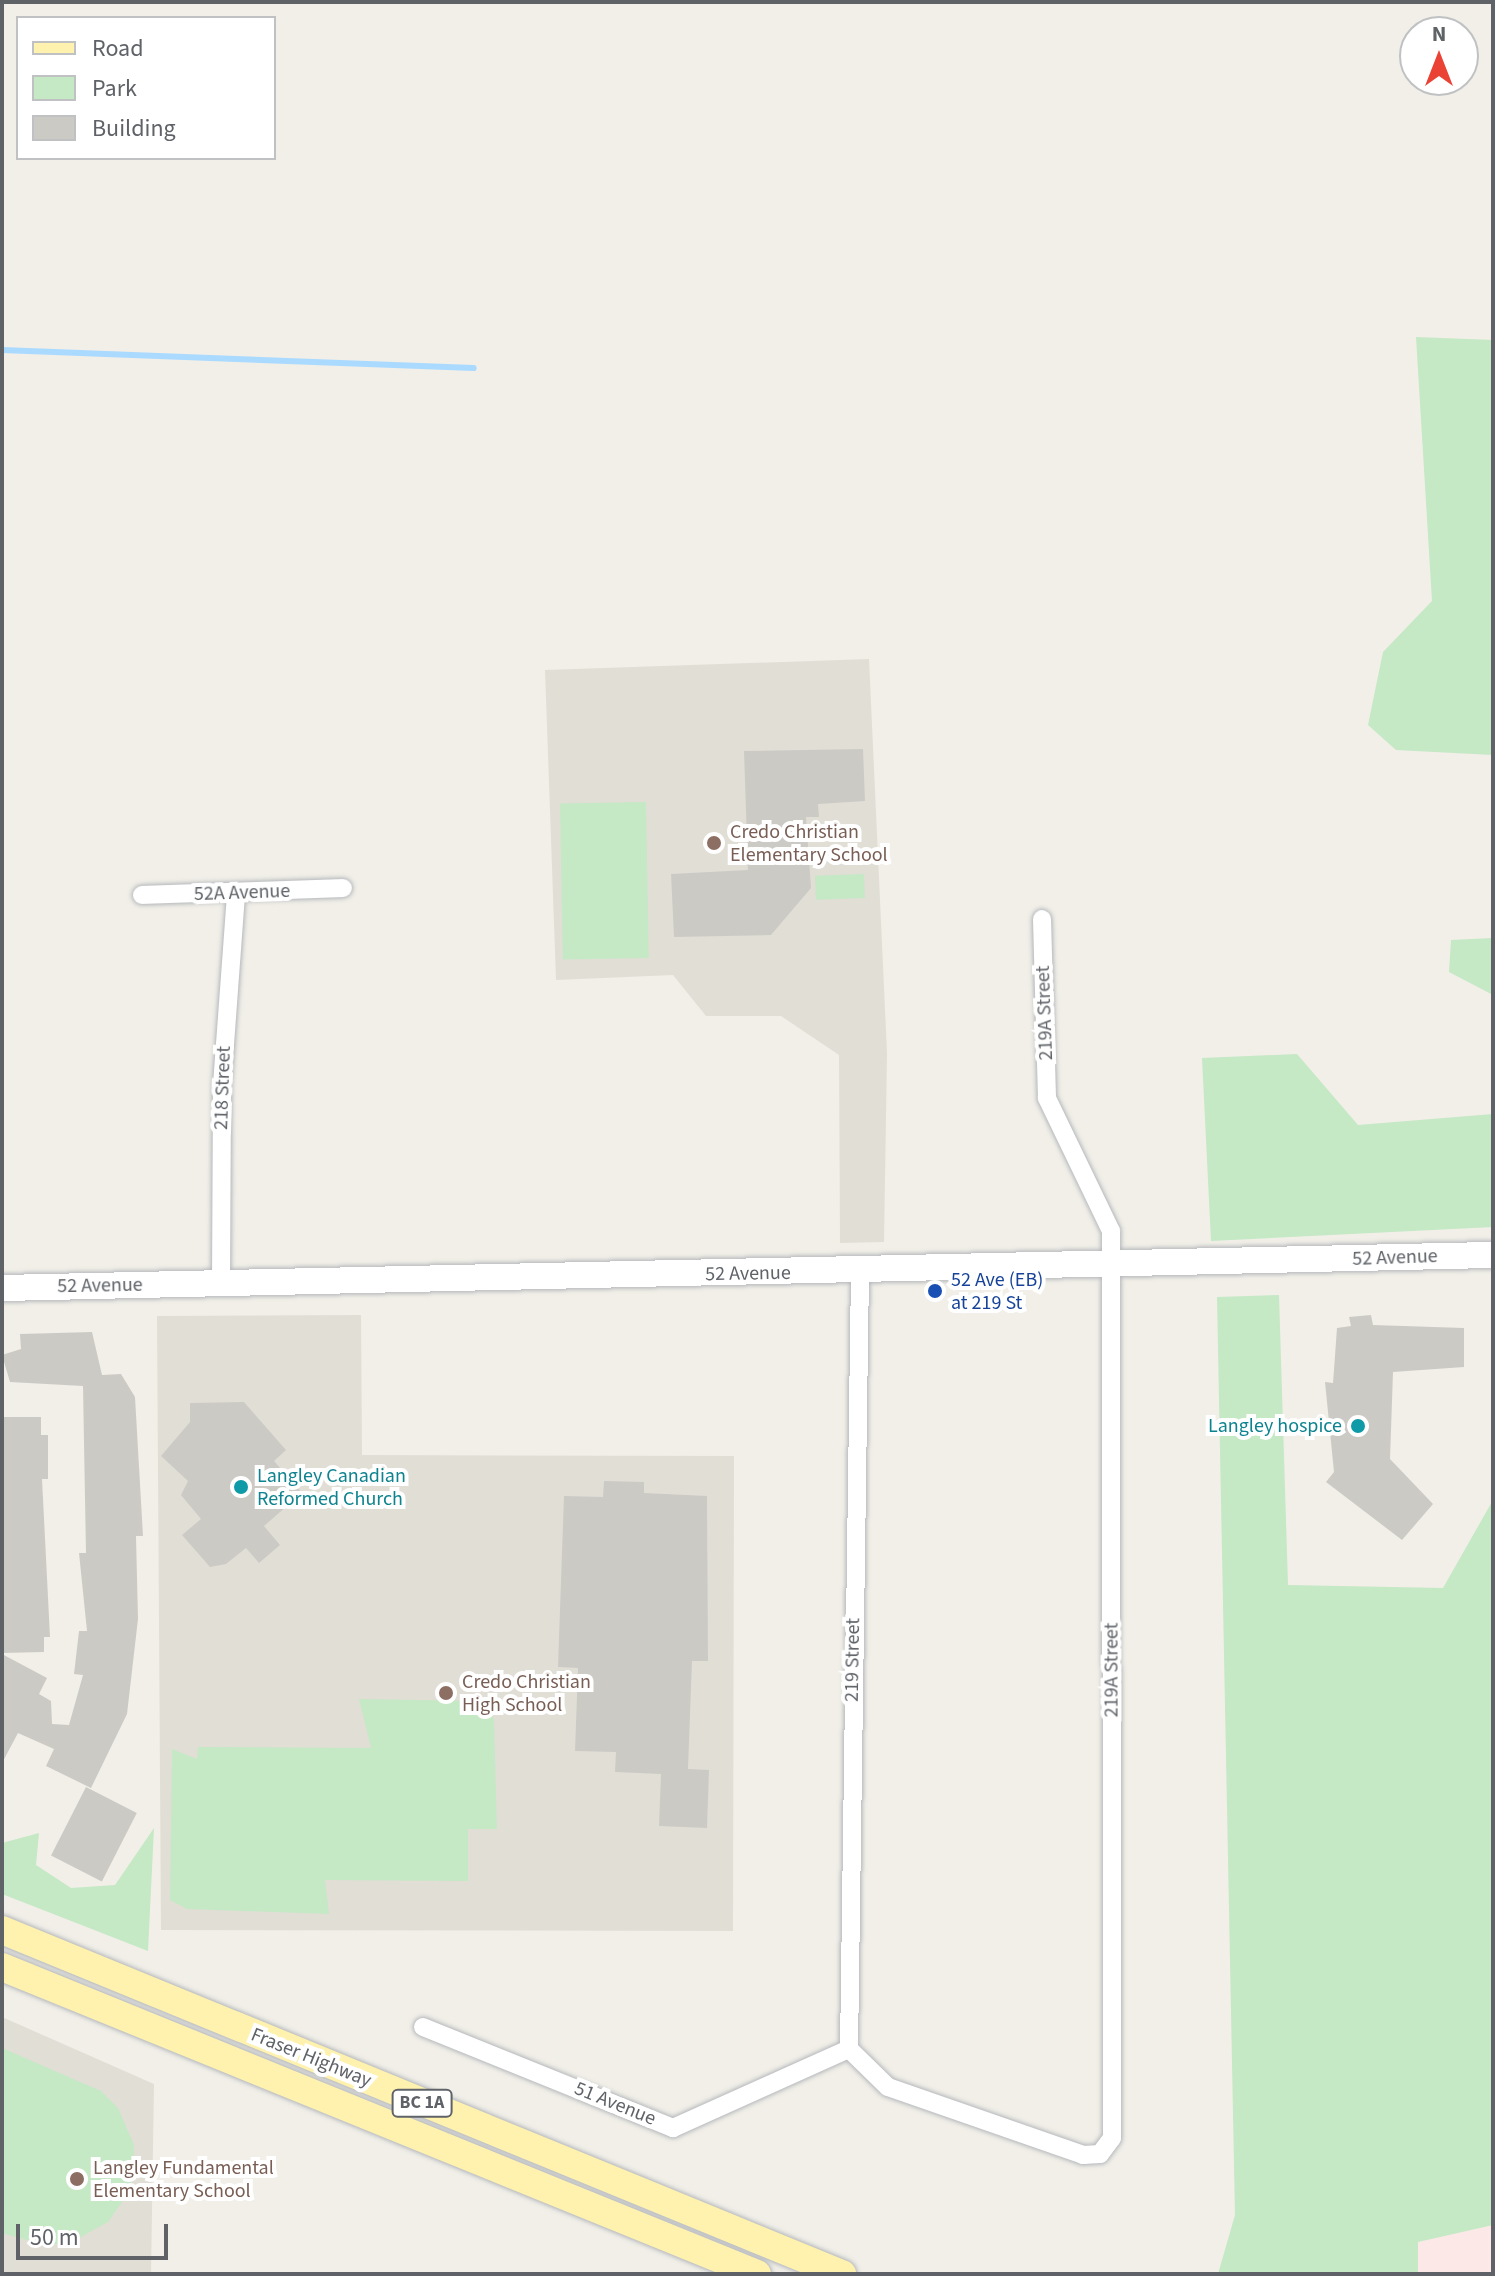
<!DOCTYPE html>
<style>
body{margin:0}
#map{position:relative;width:1495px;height:2276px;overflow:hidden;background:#f1efe8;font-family:"Source Sans 3",sans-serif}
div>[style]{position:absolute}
.education>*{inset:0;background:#e1ded6}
.medical>*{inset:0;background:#fce8e6}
.green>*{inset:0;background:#c5e8c5;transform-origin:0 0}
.stream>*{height:6px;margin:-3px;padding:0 3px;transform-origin:3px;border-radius:3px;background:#aadaff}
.building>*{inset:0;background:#cccac5;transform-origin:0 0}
.roads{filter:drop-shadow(0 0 2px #b5b8bc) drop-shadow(0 0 2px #b5b8bc)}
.street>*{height:18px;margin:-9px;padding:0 9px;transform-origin:9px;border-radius:9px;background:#fff}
.secondary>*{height:26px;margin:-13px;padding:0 13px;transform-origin:13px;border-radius:13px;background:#fff}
.primary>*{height:28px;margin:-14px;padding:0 14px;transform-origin:14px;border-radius:14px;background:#fff2af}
.dots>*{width:22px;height:22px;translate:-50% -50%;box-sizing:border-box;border:4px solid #fff;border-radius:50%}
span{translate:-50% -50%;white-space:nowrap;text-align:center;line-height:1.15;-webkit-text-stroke:8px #fff;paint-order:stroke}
.shield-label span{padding:2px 6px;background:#fff;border:2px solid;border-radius:6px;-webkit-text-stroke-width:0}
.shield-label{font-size:18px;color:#5f6368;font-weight:700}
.education-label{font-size:20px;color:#785e54}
.left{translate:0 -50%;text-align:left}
.street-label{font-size:20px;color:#5f6368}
.transit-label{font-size:20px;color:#164399}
.culture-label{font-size:20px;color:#0d838f}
.right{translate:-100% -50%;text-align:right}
.frame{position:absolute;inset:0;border:4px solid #5f6368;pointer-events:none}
.legend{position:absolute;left:16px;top:16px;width:260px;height:144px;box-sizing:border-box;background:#fff;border:2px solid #bfc1c3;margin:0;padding:10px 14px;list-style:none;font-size:24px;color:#5f6368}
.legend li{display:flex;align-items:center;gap:16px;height:40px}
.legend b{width:40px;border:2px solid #bfc1c3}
.north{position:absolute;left:1399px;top:16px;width:80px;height:80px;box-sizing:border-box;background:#fff;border:2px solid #bfc1c3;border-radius:50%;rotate:0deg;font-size:22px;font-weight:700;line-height:32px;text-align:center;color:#5f6368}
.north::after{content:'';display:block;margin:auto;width:28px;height:36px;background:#ea4335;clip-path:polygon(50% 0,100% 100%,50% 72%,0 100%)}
.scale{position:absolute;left:16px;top:2224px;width:152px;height:36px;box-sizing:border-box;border:4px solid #5f6368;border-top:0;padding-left:10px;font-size:24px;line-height:28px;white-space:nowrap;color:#5f6368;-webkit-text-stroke:6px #fff;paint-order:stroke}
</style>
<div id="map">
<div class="education">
<div style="clip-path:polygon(869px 659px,887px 1053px,884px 1242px,840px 1243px,839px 1055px,781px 1016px,706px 1016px,673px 975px,556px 980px,545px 670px)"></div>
<div style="clip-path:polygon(361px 1315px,362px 1455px,734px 1456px,733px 1931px,161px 1930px,157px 1316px)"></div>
<div style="clip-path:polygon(2px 2017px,154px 2084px,151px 2274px,2px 2274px)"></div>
</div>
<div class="medical">
<div style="clip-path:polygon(1493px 2225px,1493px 2274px,1418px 2274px,1418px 2242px)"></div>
</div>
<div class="green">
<div style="clip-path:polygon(1416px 337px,1493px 340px,1493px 755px,1396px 750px,1368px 725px,1383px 652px,1432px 601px)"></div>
<div style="left:646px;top:802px;width:156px;height:86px;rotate:89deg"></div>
<div style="left:864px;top:874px;width:24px;height:49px;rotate:88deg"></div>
<div style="clip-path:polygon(1493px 938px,1493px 995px,1449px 972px,1451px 940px)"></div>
<div style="clip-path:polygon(1297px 1054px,1358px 1125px,1493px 1114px,1493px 1227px,1211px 1241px,1202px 1058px)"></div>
<div style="clip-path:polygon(1279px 1295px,1288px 1585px,1443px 1588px,1493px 1500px,1493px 2225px,1418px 2242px,1418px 2274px,1218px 2274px,1235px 2215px,1217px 1297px)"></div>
<div style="clip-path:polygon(359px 1699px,483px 1701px,494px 1719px,497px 1829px,468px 1829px,468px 1881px,325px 1880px,329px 1914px,187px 1909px,170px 1900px,172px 1749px,197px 1759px,198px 1747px,371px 1748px)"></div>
<div style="clip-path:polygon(154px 1828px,148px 1951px,2px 1894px,2px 1843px,39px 1833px,36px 1865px,71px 1888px,115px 1885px)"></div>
<div style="clip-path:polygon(2px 2048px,101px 2091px,118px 2108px,134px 2145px,134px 2177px,122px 2202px,108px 2222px,79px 2238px,48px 2246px,2px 2233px)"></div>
</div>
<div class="stream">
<div style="left:2px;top:350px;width:472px;rotate:2.2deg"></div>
</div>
<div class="building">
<div style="clip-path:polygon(863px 749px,865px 801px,818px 804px,819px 817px,806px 817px,811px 888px,771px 935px,674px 937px,671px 874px,748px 870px,744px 751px)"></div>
<div style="clip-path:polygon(1371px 1315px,1373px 1325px,1464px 1328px,1464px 1367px,1393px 1372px,1390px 1459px,1433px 1504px,1402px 1540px,1326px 1482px,1334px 1472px,1325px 1382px,1333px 1383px,1337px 1328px,1351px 1326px,1349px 1317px)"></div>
<div style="clip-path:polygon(92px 1332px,102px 1375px,121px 1374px,135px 1397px,143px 1536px,136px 1536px,138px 1619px,127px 1714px,91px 1788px,46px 1766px,54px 1749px,18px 1733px,2px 1763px,2px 1654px,47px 1678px,39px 1694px,51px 1701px,52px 1724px,69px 1725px,83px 1675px,74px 1674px,79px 1631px,87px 1631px,79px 1553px,86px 1553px,83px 1386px,10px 1382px,2px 1355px,21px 1349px,20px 1334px)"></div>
<div style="clip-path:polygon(244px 1402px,286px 1450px,274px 1461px,302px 1493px,264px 1526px,280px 1545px,259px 1563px,246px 1548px,226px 1564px,210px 1567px,182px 1535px,201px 1519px,181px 1495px,188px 1481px,161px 1456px,190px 1422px,190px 1403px)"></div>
<div style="clip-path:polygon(2px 1417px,41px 1417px,41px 1435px,48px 1435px,48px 1479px,42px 1479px,50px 1637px,44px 1637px,44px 1652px,2px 1653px)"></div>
<div style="clip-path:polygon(604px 1481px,644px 1482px,644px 1493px,707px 1496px,708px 1661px,692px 1661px,688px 1769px,709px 1770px,707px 1828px,659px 1826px,661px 1774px,615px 1772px,616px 1752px,575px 1751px,578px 1668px,558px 1667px,564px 1496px,603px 1497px)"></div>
<div style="left:86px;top:1787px;width:57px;height:77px;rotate:27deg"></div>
</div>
<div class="roads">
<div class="street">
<div style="left:142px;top:895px;width:201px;rotate:-2deg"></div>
<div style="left:221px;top:1283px;width:198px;rotate:-89.7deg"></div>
<div style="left:222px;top:1085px;width:192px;rotate:-85.8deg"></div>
<div style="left:423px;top:2027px;width:270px;rotate:22deg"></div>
<div style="left:673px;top:2128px;width:193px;rotate:-24.2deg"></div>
<div style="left:849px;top:2049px;width:54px;rotate:44.3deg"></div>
<div style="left:888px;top:2087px;width:207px;rotate:19.2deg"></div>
<div style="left:1083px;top:2155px;width:17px;rotate:-3deg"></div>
<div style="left:1100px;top:2154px;width:20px;rotate:-53deg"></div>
<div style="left:1112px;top:2138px;width:907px;rotate:-90.06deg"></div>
<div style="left:1111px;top:1231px;width:148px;rotate:-115.7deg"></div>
<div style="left:1047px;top:1098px;width:179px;rotate:-91.6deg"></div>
<div style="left:849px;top:2049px;width:777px;rotate:-89.19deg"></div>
</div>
<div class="secondary">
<div style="left:2px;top:1288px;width:1491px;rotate:-1.27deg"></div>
</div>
<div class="primary">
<div style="left:2px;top:1930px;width:908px;rotate:22.27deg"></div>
<div style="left:2px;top:1967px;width:815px;rotate:22.13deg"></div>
</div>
</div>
<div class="dots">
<div style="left:714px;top:843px;background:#8d6e63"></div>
<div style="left:935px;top:1291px;background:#1a4fb4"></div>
<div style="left:1358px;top:1426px;background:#0f9aa8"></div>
<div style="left:241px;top:1487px;background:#0f9aa8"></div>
<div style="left:446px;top:1693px;background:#8d6e63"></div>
<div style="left:77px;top:2179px;background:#8d6e63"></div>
</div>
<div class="shield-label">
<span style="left:422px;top:2103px">BC 1A</span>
</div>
<div class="education-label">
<span class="left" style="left:730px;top:844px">Credo Christian<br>Elementary School</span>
<span class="left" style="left:462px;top:1694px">Credo Christian<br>High School</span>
<span class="left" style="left:93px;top:2180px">Langley Fundamental<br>Elementary School</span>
</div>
<div class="street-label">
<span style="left:242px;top:893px;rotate:-2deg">52A Avenue</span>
<span style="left:1045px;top:1013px;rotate:-92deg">219A Street</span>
<span style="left:223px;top:1088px;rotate:-88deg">218 Street</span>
<span style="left:1395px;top:1258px;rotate:-2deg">52 Avenue</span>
<span style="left:748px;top:1274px;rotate:-1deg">52 Avenue</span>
<span style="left:100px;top:1286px;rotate:-1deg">52 Avenue</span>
<span style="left:853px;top:1660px;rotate:-89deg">219 Street</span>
<span style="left:1112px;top:1670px;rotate:-90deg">219A Street</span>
<span style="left:311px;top:2058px;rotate:22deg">Fraser Highway</span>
<span style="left:615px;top:2104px;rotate:22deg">51 Avenue</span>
</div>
<div class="transit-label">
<span class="left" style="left:951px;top:1292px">52 Ave (EB)<br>at 219 St</span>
</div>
<div class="culture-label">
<span class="right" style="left:1342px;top:1426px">Langley hospice</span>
<span class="left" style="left:257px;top:1488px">Langley Canadian<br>Reformed Church</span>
</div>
<div class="frame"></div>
<ul class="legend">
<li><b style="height:10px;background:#fff2af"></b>Road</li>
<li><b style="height:22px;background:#c5e8c5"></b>Park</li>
<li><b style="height:22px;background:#cccac5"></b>Building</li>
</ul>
<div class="north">N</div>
<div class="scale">50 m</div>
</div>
